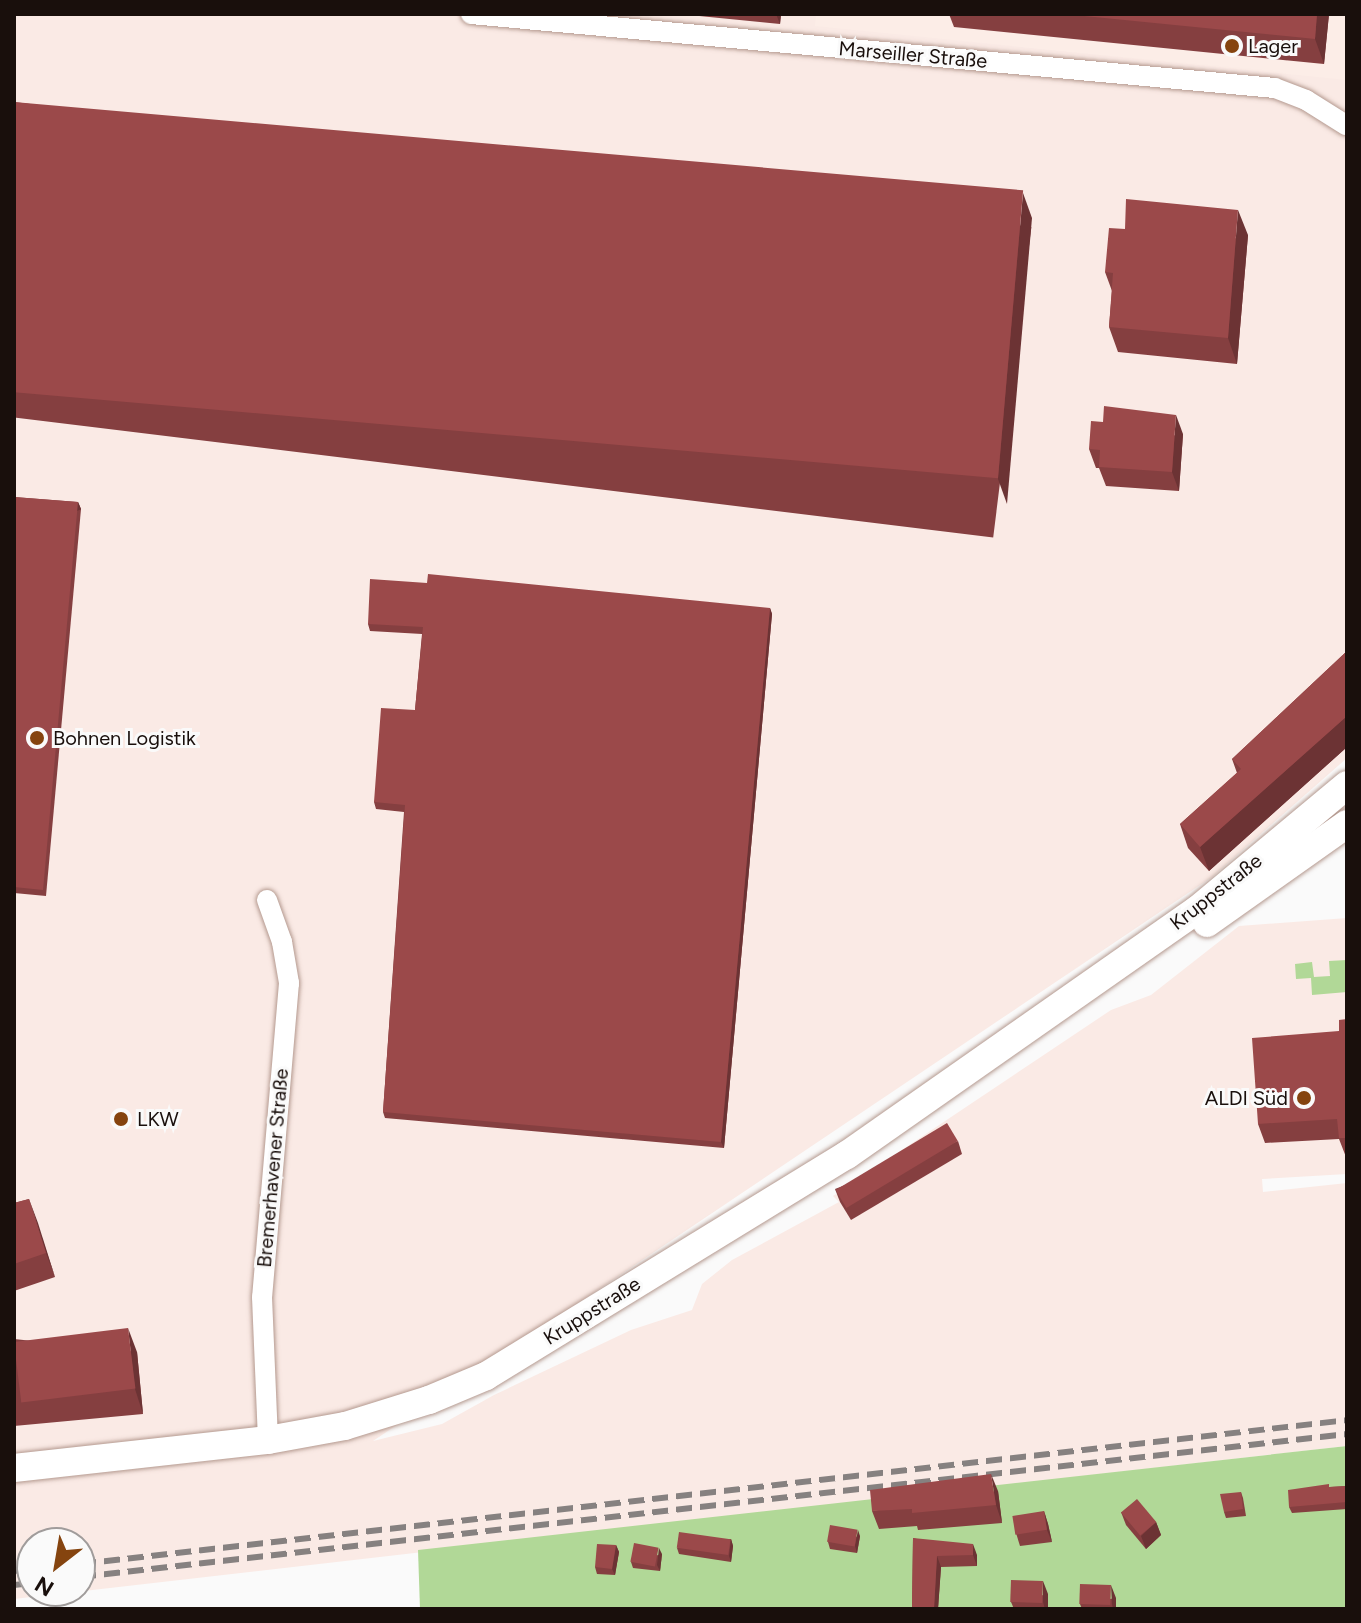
<!DOCTYPE html>
<meta charset="utf-8">
<style>
body{margin:0}
#map{position:relative;width:1361px;height:1623px;overflow:hidden;background:#fafafa;font-family:Figtree,sans-serif}
div>[style]{position:absolute}
.built>*{inset:0;background:#faeae5}
.industrial>*{inset:0;background:#fcede7}
.green>*{inset:0;background:#b1d897}
.roads{filter:drop-shadow(0 0 2px #b4998f) drop-shadow(0 0 2px #b4998f)}
.street>*{height:20px;margin:-10px;padding:0 10px;transform-origin:10px;border-radius:10px;background:#fff}
.secondary>*{height:28px;margin:-14px;padding:0 14px;transform-origin:14px;border-radius:14px;background:#fff}
.rail>*{height:6px;margin-top:-3px;transform-origin:0;background:repeating-linear-gradient(90deg,#868180 0 16px,transparent 0 24px)}
.wall>*{inset:0;background:#853f40;transform-origin:0 0}
.shaded-wall>*{inset:0;background:#6c3334;transform-origin:0 0}
.building>*{inset:0;background:#9b494a;transform-origin:0 0}
.dots>*{width:22px;height:22px;translate:-50% -50%;box-sizing:border-box;border:4px solid #fafafa;border-radius:50%}
span{translate:-50% -50%;white-space:nowrap;text-align:center;line-height:1.15;-webkit-text-stroke:6px #fafafa;paint-order:stroke}
.poi-label{font-size:20px;color:#190f0c}
.left{translate:0 -50%;text-align:left}
.right{translate:-100% -50%;text-align:right}
.street-label{font-size:20px;color:#190f0c}
.frame{position:absolute;inset:0;border:16px solid #190f0c;pointer-events:none}
.north{position:absolute;left:16px;top:1527px;width:80px;height:80px;box-sizing:border-box;background:#fafafa;border:2px solid #a09c9b;border-radius:50%;rotate:211deg;font-size:22px;font-weight:700;line-height:32px;text-align:center;color:#190f0c}
.north::after{content:'';display:block;margin:auto;width:28px;height:36px;background:#85440f;clip-path:polygon(50% 0,100% 100%,50% 72%,0 100%)}
</style>
<div id="map">
<div class="built">
<div style="clip-path:polygon(evenodd,14px 14px,1347px 14px,1347px 758px,1212px 877px,373px 1441px,442px 1424px,494px 1395px,631px 1330px,692px 1310px,702px 1284px,732px 1260px,839px 1202px,833px 1196px,1111px 1010px,1151px 995px,1239px 926px,1347px 918px,1347px 1174px,1262px 1179px,1263px 1192px,1347px 1183px,1347px 1446px,14px 1599px,14px 14px,32px 1543px,80px 1543px,80px 1591px,32px 1591px,32px 1543px)"></div>
</div>
<div class="industrial">
<div style="clip-path:polygon(816px 14px,1347px 14px,1347px 80px,815px 26px)"></div>
</div>
<div class="green">
<div style="clip-path:polygon(1347px 960px,1347px 992px,1312px 995px,1311px 978px,1296px 979px,1295px 964px,1312px 962px,1314px 977px,1330px 976px,1329px 961px)"></div>
<div style="clip-path:polygon(1347px 1446px,1347px 1609px,420px 1609px,418px 1550px)"></div>
</div>
<div class="roads">
<div class="street">
<div style="left:471px;top:14px;width:807px;rotate:5.26deg"></div>
<div style="left:1275px;top:88px;width:33px;rotate:21deg"></div>
<div style="left:1306px;top:100px;width:47px;rotate:32deg"></div>
<div style="left:267px;top:900px;width:45px;rotate:70.3deg"></div>
<div style="left:282px;top:942px;width:42px;rotate:80.3deg"></div>
<div style="left:289px;top:983px;width:315px;rotate:94.9deg"></div>
<div style="left:262px;top:1297px;width:143px;rotate:87.6deg"></div>
</div>
<div class="secondary">
<div style="left:1207px;top:923px;width:171px;rotate:-35.3deg"></div>
<div style="left:14px;top:1468px;width:256px;rotate:-6.3deg"></div>
<div style="left:268px;top:1440px;width:78px;rotate:-10.3deg"></div>
<div style="left:345px;top:1426px;width:88px;rotate:-17.2deg"></div>
<div style="left:429px;top:1400px;width:62px;rotate:-22.8deg"></div>
<div style="left:486px;top:1376px;width:423px;rotate:-31.5deg"></div>
<div style="left:847px;top:1155px;width:427px;rotate:-35deg"></div>
<div style="left:1197px;top:910px;width:195px;rotate:-39.8deg"></div>
</div>
</div>
<div class="rail">
<div style="left:80px;top:1564px;width:1275px;rotate:-6.48deg"></div>
<div style="left:14px;top:1571px;width:18px;rotate:-6deg"></div>
<div style="left:80px;top:1577px;width:1275px;rotate:-6.44deg"></div>
<div style="left:14px;top:1585px;width:18px;rotate:-6deg"></div>
</div>
<div class="wall">
<div style="clip-path:polygon(679px 14px,781px 14px,780px 24px)"></div>
<div style="clip-path:polygon(949px 14px,1329px 14px,1324px 64px,954px 27px)"></div>
<div style="left:14px;top:102px;width:1025px;height:313px;rotate:7deg"></div>
<div style="clip-path:polygon(1248px 235px,1237px 364px,1118px 352px,1109px 327px,1112px 291px,1105px 272px)"></div>
<div style="clip-path:polygon(1183px 434px,1179px 491px,1106px 486px,1099px 468px,1096px 468px,1089px 449px)"></div>
<div style="clip-path:polygon(14px 497px,78px 502px,81px 509px,46px 896px,14px 893px)"></div>
<div style="clip-path:polygon(770px 608px,772px 614px,724px 1148px,385px 1118px,383px 1112px,404px 812px,376px 809px,374px 802px,415px 710px,422px 634px,370px 631px,368px 624px)"></div>
<div style="clip-path:polygon(1347px 651px,1347px 747px,1209px 871px,1188px 848px,1180px 824px,1237px 773px,1232px 759px)"></div>
<div style="clip-path:polygon(1347px 1019px,1347px 1157px,1346px 1157px,1339px 1139px,1265px 1143px,1258px 1124px,1339px 1031px)"></div>
<div style="clip-path:polygon(958px 1141px,962px 1154px,851px 1220px,840px 1202px,835px 1189px)"></div>
<div style="clip-path:polygon(29px 1199px,55px 1277px,14px 1291px,14px 1203px)"></div>
<div style="clip-path:polygon(14px 1339px,137px 1352px,143px 1414px,14px 1426px)"></div>
<div style="clip-path:polygon(1347px 1486px,1347px 1509px,1292px 1513px,1289px 1507px,1330px 1487px)"></div>
<div style="clip-path:polygon(998px 1491px,1002px 1523px,918px 1530px,917px 1526px,879px 1529px,872px 1511px)"></div>
<div style="clip-path:polygon(1241px 1492px,1243px 1498px,1246px 1516px,1226px 1518px,1224px 1512px)"></div>
<div style="clip-path:polygon(1044px 1511px,1048px 1524px,1052px 1542px,1020px 1546px,1016px 1533px)"></div>
<div style="clip-path:polygon(1121px 1512px,1156px 1522px,1161px 1535px,1146px 1549px,1126px 1525px)"></div>
<div style="clip-path:polygon(860px 1536px,857px 1553px,830px 1549px,828px 1542px)"></div>
<div style="clip-path:polygon(913px 1538px,977px 1555px,977px 1566px,941px 1567px,938px 1609px,912px 1609px)"></div>
<div style="clip-path:polygon(731px 1539px,733px 1546px,731px 1562px,679px 1554px,677px 1548px)"></div>
<div style="clip-path:polygon(616px 1545px,619px 1552px,615px 1575px,597px 1574px,595px 1567px)"></div>
<div style="clip-path:polygon(662px 1554px,660px 1571px,633px 1568px,631px 1562px)"></div>
<div style="clip-path:polygon(1048px 1594px,1048px 1609px,1014px 1609px,1011px 1602px)"></div>
<div style="clip-path:polygon(1116px 1598px,1116px 1609px,1082px 1609px,1080px 1604px)"></div>
</div>
<div class="shaded-wall">
<div style="clip-path:polygon(776px 14px,781px 14px,780px 24px)"></div>
<div style="clip-path:polygon(1317px 14px,1329px 14px,1324px 64px,1315px 39px)"></div>
<div style="clip-path:polygon(1023px 193px,1032px 218px,1007px 504px,998px 479px)"></div>
<div style="clip-path:polygon(1238px 210px,1248px 235px,1237px 364px,1228px 338px)"></div>
<div style="clip-path:polygon(1176px 415px,1183px 434px,1179px 491px,1172px 472px)"></div>
<div style="left:78px;top:502px;width:8px;height:390px;rotate:67deg"></div>
<div style="clip-path:polygon(770px 608px,772px 614px,724px 1148px,721px 1142px)"></div>
<div style="clip-path:polygon(1347px 716px,1347px 747px,1209px 871px,1200px 847px)"></div>
<div style="clip-path:polygon(29px 1199px,38px 1223px,55px 1277px,46px 1253px)"></div>
<div style="clip-path:polygon(128px 1328px,137px 1352px,143px 1414px,135px 1389px)"></div>
<div style="clip-path:polygon(991px 1474px,998px 1491px,1002px 1523px,996px 1505px)"></div>
<div style="clip-path:polygon(1044px 1511px,1048px 1524px,1052px 1542px,1047px 1530px)"></div>
<div style="clip-path:polygon(1156px 1522px,1161px 1535px,1146px 1549px,1141px 1536px)"></div>
<div style="clip-path:polygon(858px 1530px,860px 1536px,857px 1553px,855px 1546px)"></div>
<div style="clip-path:polygon(731px 1539px,733px 1546px,731px 1562px,729px 1556px)"></div>
<div style="clip-path:polygon(973px 1544px,977px 1555px,977px 1566px,973px 1555px)"></div>
<div style="clip-path:polygon(616px 1545px,619px 1552px,615px 1575px,612px 1569px)"></div>
<div style="clip-path:polygon(659px 1548px,662px 1554px,660px 1571px,657px 1565px)"></div>
<div style="clip-path:polygon(937px 1556px,941px 1567px,938px 1609px,934px 1609px)"></div>
<div style="clip-path:polygon(1043px 1581px,1048px 1594px,1048px 1609px,1045px 1609px,1043px 1602px)"></div>
<div style="clip-path:polygon(1111px 1585px,1116px 1598px,1116px 1609px,1113px 1609px,1112px 1604px)"></div>
</div>
<div class="building">
<div style="clip-path:polygon(1064px 14px,1317px 14px,1315px 39px)"></div>
<div style="left:14px;top:102px;width:1013px;height:289px;rotate:5deg"></div>
<div style="clip-path:polygon(1126px 199px,1238px 210px,1228px 338px,1109px 327px,1113px 273px,1105px 272px,1109px 228px,1125px 229px)"></div>
<div style="clip-path:polygon(1104px 406px,1176px 415px,1172px 472px,1099px 467px,1100px 450px,1089px 449px,1091px 421px,1103px 422px)"></div>
<div style="clip-path:polygon(14px 497px,78px 502px,43px 890px,14px 887px)"></div>
<div style="clip-path:polygon(428px 574px,770px 608px,721px 1142px,383px 1112px,405px 805px,374px 802px,381px 708px,415px 710px,423px 627px,368px 624px,370px 579px,427px 583px)"></div>
<div style="clip-path:polygon(1347px 651px,1347px 716px,1200px 847px,1180px 824px,1241px 769px,1232px 759px)"></div>
<div style="clip-path:polygon(1347px 1019px,1347px 1138px,1339px 1138px,1337px 1119px,1258px 1124px,1252px 1038px,1339px 1031px,1339px 1020px)"></div>
<div style="left:947px;top:1123px;width:21px;height:130px;rotate:59deg"></div>
<div style="clip-path:polygon(29px 1199px,46px 1253px,14px 1264px,14px 1203px)"></div>
<div style="left:128px;top:1328px;width:61px;height:115px;rotate:83deg"></div>
<div style="clip-path:polygon(991px 1474px,996px 1505px,912px 1513px,912px 1509px,872px 1511px,870px 1490px)"></div>
<div style="clip-path:polygon(1329px 1484px,1329px 1487px,1347px 1486px,1347px 1502px,1289px 1507px,1288px 1490px)"></div>
<div style="clip-path:polygon(1241px 1492px,1243px 1509px,1224px 1512px,1220px 1494px)"></div>
<div style="left:1137px;top:1499px;width:30px;height:21px;rotate:50deg"></div>
<div style="left:1044px;top:1511px;width:19px;height:32px;rotate:81deg"></div>
<div style="left:830px;top:1525px;width:28px;height:17px;rotate:10deg"></div>
<div style="left:679px;top:1532px;width:52px;height:16px;rotate:8deg"></div>
<div style="clip-path:polygon(913px 1538px,973px 1544px,973px 1555px,937px 1556px,934px 1609px,912px 1609px)"></div>
<div style="left:634px;top:1543px;width:25px;height:19px;rotate:11deg"></div>
<div style="clip-path:polygon(597px 1544px,616px 1545px,612px 1569px,595px 1567px)"></div>
<div style="left:1011px;top:1580px;width:32px;height:22px;rotate:2deg"></div>
<div style="left:1080px;top:1584px;width:31px;height:20px;rotate:2deg"></div>
</div>
<div class="dots">
<div style="left:1232px;top:46px;background:#85440f"></div>
<div style="left:37px;top:738px;background:#85440f"></div>
<div style="left:1304px;top:1098px;background:#85440f"></div>
<div style="left:121px;top:1119px;background:#85440f"></div>
</div>
<div class="poi-label">
<span class="left" style="left:1248px;top:46px">Lager</span>
<span class="left" style="left:53px;top:738px">Bohnen Logistik</span>
<span class="right" style="left:1288px;top:1098px">ALDI Süd</span>
<span class="left" style="left:137px;top:1119px">LKW</span>
</div>
<div class="street-label">
<span style="left:913px;top:55px;rotate:5deg">Marseiller Straße</span>
<span style="left:1216px;top:892px;rotate:-38deg">Kruppstraße</span>
<span style="left:273px;top:1168px;rotate:-85deg">Bremerhavener Straße</span>
<span style="left:592px;top:1311px;rotate:-32deg">Kruppstraße</span>
</div>
<div class="frame"></div>
<div class="north">N</div>
</div>
